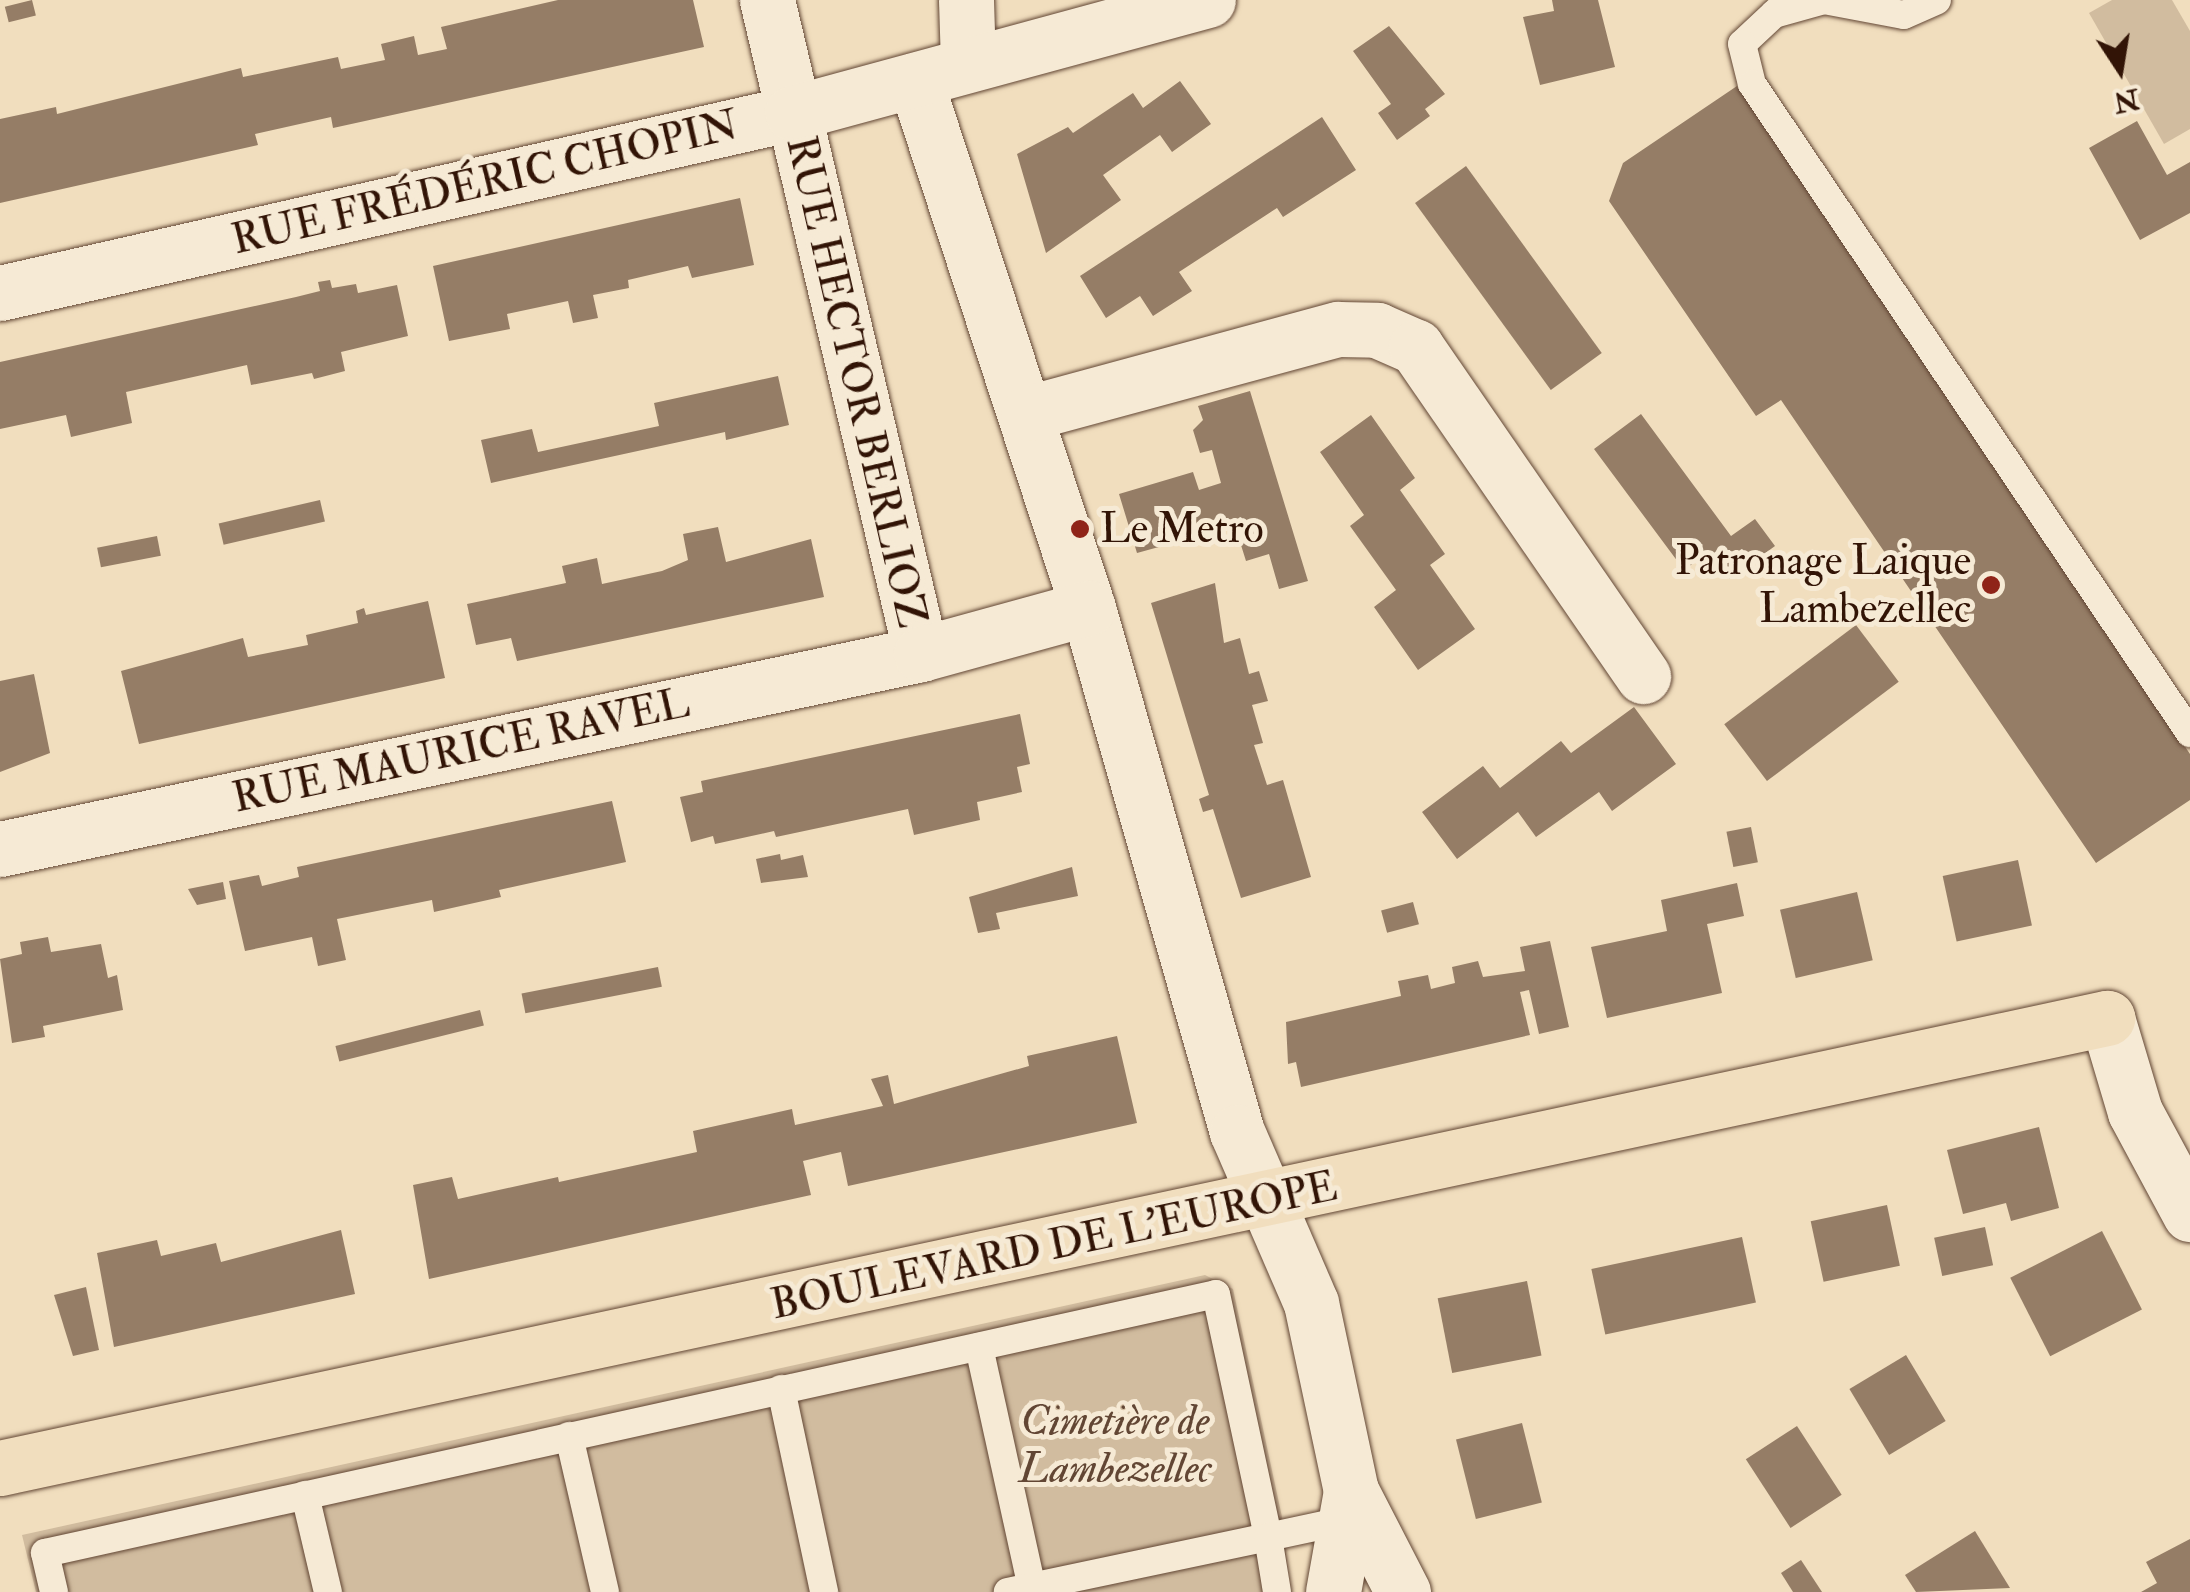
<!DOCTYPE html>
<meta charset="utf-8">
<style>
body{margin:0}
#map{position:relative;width:2190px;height:1592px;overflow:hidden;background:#f1debe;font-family:"IM FELL Double Pica",serif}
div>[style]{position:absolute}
.green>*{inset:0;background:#d1bc9f}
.building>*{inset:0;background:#957d66;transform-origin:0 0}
.roads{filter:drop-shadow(0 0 2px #624634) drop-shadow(0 0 2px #624634)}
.service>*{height:28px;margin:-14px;padding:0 14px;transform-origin:14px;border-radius:14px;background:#f6ead5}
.minor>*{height:55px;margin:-27.5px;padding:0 27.5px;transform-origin:27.5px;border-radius:27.5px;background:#f6ead5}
.primary>*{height:55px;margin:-27.5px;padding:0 27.5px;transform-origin:27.5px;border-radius:27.5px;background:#f1debe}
.dots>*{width:28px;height:28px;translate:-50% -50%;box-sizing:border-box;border:5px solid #f6ead5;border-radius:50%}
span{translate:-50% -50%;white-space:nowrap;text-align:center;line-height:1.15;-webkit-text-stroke:10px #f6ead5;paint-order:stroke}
.street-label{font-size:42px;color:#321406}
.poi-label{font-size:42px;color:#321406}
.left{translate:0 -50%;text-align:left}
.right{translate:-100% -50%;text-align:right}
.park-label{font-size:42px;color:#624634;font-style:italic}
.north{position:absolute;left:2070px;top:20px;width:100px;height:100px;-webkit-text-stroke:8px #f6ead5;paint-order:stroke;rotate:168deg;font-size:28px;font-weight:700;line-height:40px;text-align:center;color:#321406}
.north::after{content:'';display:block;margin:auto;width:35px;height:45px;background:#321406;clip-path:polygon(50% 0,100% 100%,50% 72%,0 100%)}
</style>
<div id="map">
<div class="green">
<div style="clip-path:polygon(2112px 0,2172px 0,2190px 31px,2190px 129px,2164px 144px,2089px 13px)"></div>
<div style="clip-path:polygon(1205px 1275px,1233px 1289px,1282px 1517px,1290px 1592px,36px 1592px,22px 1535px)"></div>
</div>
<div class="building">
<div style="left:32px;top:0;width:16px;height:28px;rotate:76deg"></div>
<div style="clip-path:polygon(558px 0,693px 0,704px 47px,333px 128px,331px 117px,255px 134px,258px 145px,0 203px,0 119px,56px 107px,57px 114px,241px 68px,243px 77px,338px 57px,341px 69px,385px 60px,381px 44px,414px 36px,418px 55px,447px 49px,441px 27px)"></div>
<div style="clip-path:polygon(1552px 0,1598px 0,1615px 67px,1540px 85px,1523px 17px,1554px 11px)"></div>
<div style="clip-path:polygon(1389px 26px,1445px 94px,1425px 109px,1430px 116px,1397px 140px,1378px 113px,1391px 104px,1353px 51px)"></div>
<div style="clip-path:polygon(1180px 81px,1211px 124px,1172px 152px,1160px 135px,1103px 175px,1121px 200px,1046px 253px,1017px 154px,1068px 127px,1073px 133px,1133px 93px,1143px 108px)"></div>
<div style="clip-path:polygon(1737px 86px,2190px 754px,2190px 800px,2096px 863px,1781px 400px,1756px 416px,1609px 201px,1623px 163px)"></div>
<div style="clip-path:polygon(1322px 117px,1356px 170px,1283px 217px,1277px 208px,1179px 272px,1192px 291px,1153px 316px,1140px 296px,1106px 318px,1080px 276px)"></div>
<div style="clip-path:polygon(2137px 121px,2167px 175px,2190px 162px,2190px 213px,2140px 240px,2089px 148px)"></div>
<div style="left:1466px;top:166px;width:231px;height:63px;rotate:54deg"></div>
<div style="clip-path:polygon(740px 198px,754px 265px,692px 278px,688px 266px,628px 280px,629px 288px,593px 295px,598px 318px,573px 323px,568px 301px,507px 314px,510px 329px,449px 341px,433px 266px)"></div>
<div style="clip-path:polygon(330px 280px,332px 288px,356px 284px,358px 293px,397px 285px,408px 336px,341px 352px,345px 371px,314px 379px,312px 373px,251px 385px,247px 365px,126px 392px,132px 423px,71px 437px,66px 415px,0 429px,0 362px,296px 297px,320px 291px,318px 282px)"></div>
<div style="clip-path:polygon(778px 376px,789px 425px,726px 440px,725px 432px,491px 483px,481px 440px,532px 429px,538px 452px,659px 426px,654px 403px)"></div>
<div style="clip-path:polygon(1250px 391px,1308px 581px,1279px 589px,1269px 554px,1246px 561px,1235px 526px,1137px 553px,1119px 494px,1193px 472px,1199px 490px,1221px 483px,1212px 450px,1200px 453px,1193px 430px,1203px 420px,1198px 406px)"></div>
<div style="clip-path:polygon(1641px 414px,1731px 536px,1755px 519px,1775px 546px,1730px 579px,1710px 551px,1684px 570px,1594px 449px)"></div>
<div style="clip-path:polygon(1371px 415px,1415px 478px,1400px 490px,1445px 554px,1430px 565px,1475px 629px,1418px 670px,1374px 607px,1396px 590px,1350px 526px,1364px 515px,1320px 452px)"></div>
<div style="left:320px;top:500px;width:22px;height:104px;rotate:77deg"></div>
<div style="clip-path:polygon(718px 527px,726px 562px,811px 539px,824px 597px,517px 661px,511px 638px,476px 645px,467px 604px,566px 583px,562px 566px,597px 558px,602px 584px,662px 571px,688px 560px,683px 534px)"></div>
<div style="left:157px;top:536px;width:20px;height:61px;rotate:79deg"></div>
<div style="clip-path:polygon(1215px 583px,1224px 643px,1240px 638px,1249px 674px,1259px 671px,1268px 701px,1252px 705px,1263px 743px,1254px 745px,1267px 785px,1283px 780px,1311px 877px,1241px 898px,1213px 809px,1203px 812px,1199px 799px,1209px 795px,1151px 603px)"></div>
<div style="clip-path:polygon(428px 601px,445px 678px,139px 744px,121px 671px,243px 638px,248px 657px,308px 645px,306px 635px,358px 623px,356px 611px,364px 608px,366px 615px)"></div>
<div style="left:1856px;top:625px;width:71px;height:165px;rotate:53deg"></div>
<div style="clip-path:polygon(34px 674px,50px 753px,0 772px,0 681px)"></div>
<div style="clip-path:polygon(1634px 707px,1676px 764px,1612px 811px,1599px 792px,1536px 837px,1518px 812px,1457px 859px,1422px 812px,1483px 766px,1500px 788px,1561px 741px,1571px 753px)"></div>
<div style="clip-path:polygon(1020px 714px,1030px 764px,1017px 767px,1022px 792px,977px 802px,980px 820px,914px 835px,908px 809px,776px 837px,774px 831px,715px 844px,713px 836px,691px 842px,680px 797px,703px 792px,701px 781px)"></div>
<div style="clip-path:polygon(612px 801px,626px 862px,499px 890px,501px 897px,434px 912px,432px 900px,337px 919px,346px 960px,318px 966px,312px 937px,245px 951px,229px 881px,259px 875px,262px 886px,299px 877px,297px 867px)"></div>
<div style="left:1751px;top:827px;width:36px;height:25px;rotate:79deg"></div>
<div style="clip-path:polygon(780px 854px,781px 860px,803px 855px,808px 877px,761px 883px,756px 859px)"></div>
<div style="left:2018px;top:860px;width:67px;height:77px;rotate:78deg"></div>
<div style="clip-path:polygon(1072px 867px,1078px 896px,996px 913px,1000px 929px,978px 933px,969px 897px)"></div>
<div style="clip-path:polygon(223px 882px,226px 899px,197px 905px,188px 889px)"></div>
<div style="clip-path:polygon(1737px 883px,1744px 916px,1707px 924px,1722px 993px,1607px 1018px,1591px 947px,1667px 931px,1661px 900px)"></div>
<div style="left:1857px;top:892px;width:70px;height:79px;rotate:77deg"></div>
<div style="left:1413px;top:902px;width:23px;height:33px;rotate:75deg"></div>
<div style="clip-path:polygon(48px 937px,51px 952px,101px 944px,108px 978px,117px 975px,123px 1010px,43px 1026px,45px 1037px,12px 1043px,0 959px,22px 954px,20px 942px)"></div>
<div style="clip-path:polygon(1550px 941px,1569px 1027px,1539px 1034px,1529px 990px,1520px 992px,1530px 1035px,1301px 1087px,1296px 1062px,1288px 1064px,1286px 1022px,1401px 996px,1398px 981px,1428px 975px,1431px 989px,1455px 983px,1452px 967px,1478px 961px,1483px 977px,1525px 971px,1520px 947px)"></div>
<div style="left:658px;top:967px;width:20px;height:139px;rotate:79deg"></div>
<div style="left:480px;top:1010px;width:16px;height:149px;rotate:76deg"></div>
<div style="clip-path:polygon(1117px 1036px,1137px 1123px,848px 1186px,841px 1152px,832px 1154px,803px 1161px,811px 1195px,429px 1279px,413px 1185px,452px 1177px,458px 1199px,558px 1177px,559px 1182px,697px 1152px,693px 1131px,792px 1109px,795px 1125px,883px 1106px,871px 1079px,888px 1075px,894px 1104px,1029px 1066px,1027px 1056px)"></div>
<div style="clip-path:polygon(2039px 1127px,2059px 1208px,2011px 1221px,2006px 1203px,1963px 1214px,1947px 1150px)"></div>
<div style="left:1887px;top:1205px;width:62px;height:78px;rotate:78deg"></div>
<div style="left:1985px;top:1227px;width:39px;height:52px;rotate:78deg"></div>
<div style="clip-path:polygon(341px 1230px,355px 1294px,114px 1347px,97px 1253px,157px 1240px,161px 1256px,216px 1243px,221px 1262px)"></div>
<div style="left:2102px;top:1231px;width:88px;height:103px;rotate:63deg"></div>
<div style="left:1742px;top:1237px;width:67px;height:154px;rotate:78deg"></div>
<div style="left:1527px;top:1281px;width:76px;height:91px;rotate:79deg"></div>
<div style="clip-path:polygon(86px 1287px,99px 1350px,73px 1356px,54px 1295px)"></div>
<div style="left:1906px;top:1355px;width:77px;height:66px;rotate:59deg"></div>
<div style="left:1522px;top:1423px;width:82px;height:68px;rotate:76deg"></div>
<div style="left:1797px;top:1426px;width:82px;height:61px;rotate:57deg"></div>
<div style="clip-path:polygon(1975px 1531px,2010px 1588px,1916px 1592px,1905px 1575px)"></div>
<div style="clip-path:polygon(2190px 1539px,2190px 1592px,2141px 1592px,2157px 1583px,2146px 1562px)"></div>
<div style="clip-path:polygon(1801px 1560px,1822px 1592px,1793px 1592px,1781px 1573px)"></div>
</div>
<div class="roads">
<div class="service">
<div style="left:1789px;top:0;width:64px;rotate:136.9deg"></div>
<div style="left:1742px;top:44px;width:41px;rotate:76deg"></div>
<div style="left:1752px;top:84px;width:783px;rotate:55.99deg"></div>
<div style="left:1774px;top:14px;width:52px;rotate:-15.6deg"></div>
<div style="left:1824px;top:0;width:81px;rotate:10.6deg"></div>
<div style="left:1904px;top:15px;width:36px;rotate:-24deg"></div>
<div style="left:979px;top:1347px;width:251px;rotate:77.6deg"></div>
<div style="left:781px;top:1389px;width:208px;rotate:78deg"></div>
<div style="left:569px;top:1436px;width:160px;rotate:77deg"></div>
<div style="left:305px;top:1495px;width:100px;rotate:76.7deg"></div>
<div style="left:54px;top:1592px;width:40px;rotate:-103deg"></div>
<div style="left:45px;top:1553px;width:1199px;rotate:-12.47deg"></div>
<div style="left:1216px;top:1294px;width:249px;rotate:77.9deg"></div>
<div style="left:1268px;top:1537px;width:266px;rotate:168.1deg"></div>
<div style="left:1277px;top:1592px;width:56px;rotate:-99.3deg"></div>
<div style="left:1268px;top:1537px;width:81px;rotate:-12.1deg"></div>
</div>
<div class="minor">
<div style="left:767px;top:0;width:672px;rotate:76.75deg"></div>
<div style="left:966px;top:0;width:63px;rotate:88.2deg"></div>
<div style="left:915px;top:80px;width:556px;rotate:71.86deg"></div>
<div style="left:1088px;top:608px;width:545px;rotate:74.13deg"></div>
<div style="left:1237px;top:1132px;width:186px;rotate:66.6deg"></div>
<div style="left:1311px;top:1303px;width:192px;rotate:78deg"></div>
<div style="left:1351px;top:1491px;width:114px;rotate:62.8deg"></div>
<div style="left:0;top:293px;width:812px;rotate:-12.8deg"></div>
<div style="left:792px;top:113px;width:431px;rotate:-15.2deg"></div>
<div style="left:1028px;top:413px;width:321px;rotate:-15.2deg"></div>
<div style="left:1338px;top:329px;width:39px;rotate:1deg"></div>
<div style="left:1377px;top:330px;width:43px;rotate:23.6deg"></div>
<div style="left:1416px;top:347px;width:400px;rotate:55.4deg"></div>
<div style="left:0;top:849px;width:941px;rotate:-11.95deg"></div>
<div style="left:921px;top:654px;width:173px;rotate:-15.4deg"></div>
<div style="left:2107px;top:1018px;width:98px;rotate:73.4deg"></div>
<div style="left:2135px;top:1112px;width:116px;rotate:61.7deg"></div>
<div style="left:1333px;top:1592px;width:103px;rotate:-79.9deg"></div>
</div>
<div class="primary">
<div style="left:0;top:1468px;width:2155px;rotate:-12.06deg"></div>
</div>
</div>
<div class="dots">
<div style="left:1080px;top:529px;background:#8f2418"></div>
<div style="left:1991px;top:585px;background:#8f2418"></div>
</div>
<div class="street-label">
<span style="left:485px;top:183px;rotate:-13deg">RUE FRÉDÉRIC CHOPIN</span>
<span style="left:856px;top:382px;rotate:77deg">RUE HECTOR BERLIOZ</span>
<span style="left:461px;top:751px;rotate:-12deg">RUE MAURICE RAVEL</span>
<span style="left:1054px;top:1246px;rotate:-12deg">BOULEVARD DE L'EUROPE</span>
</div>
<div class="poi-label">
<span class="left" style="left:1100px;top:529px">Le Metro</span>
<span class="right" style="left:1971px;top:585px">Patronage Laique<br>Lambezellec</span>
</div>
<div class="park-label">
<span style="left:1115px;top:1445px">Cimetière de<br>Lambezellec</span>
</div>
<div class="north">N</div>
</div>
